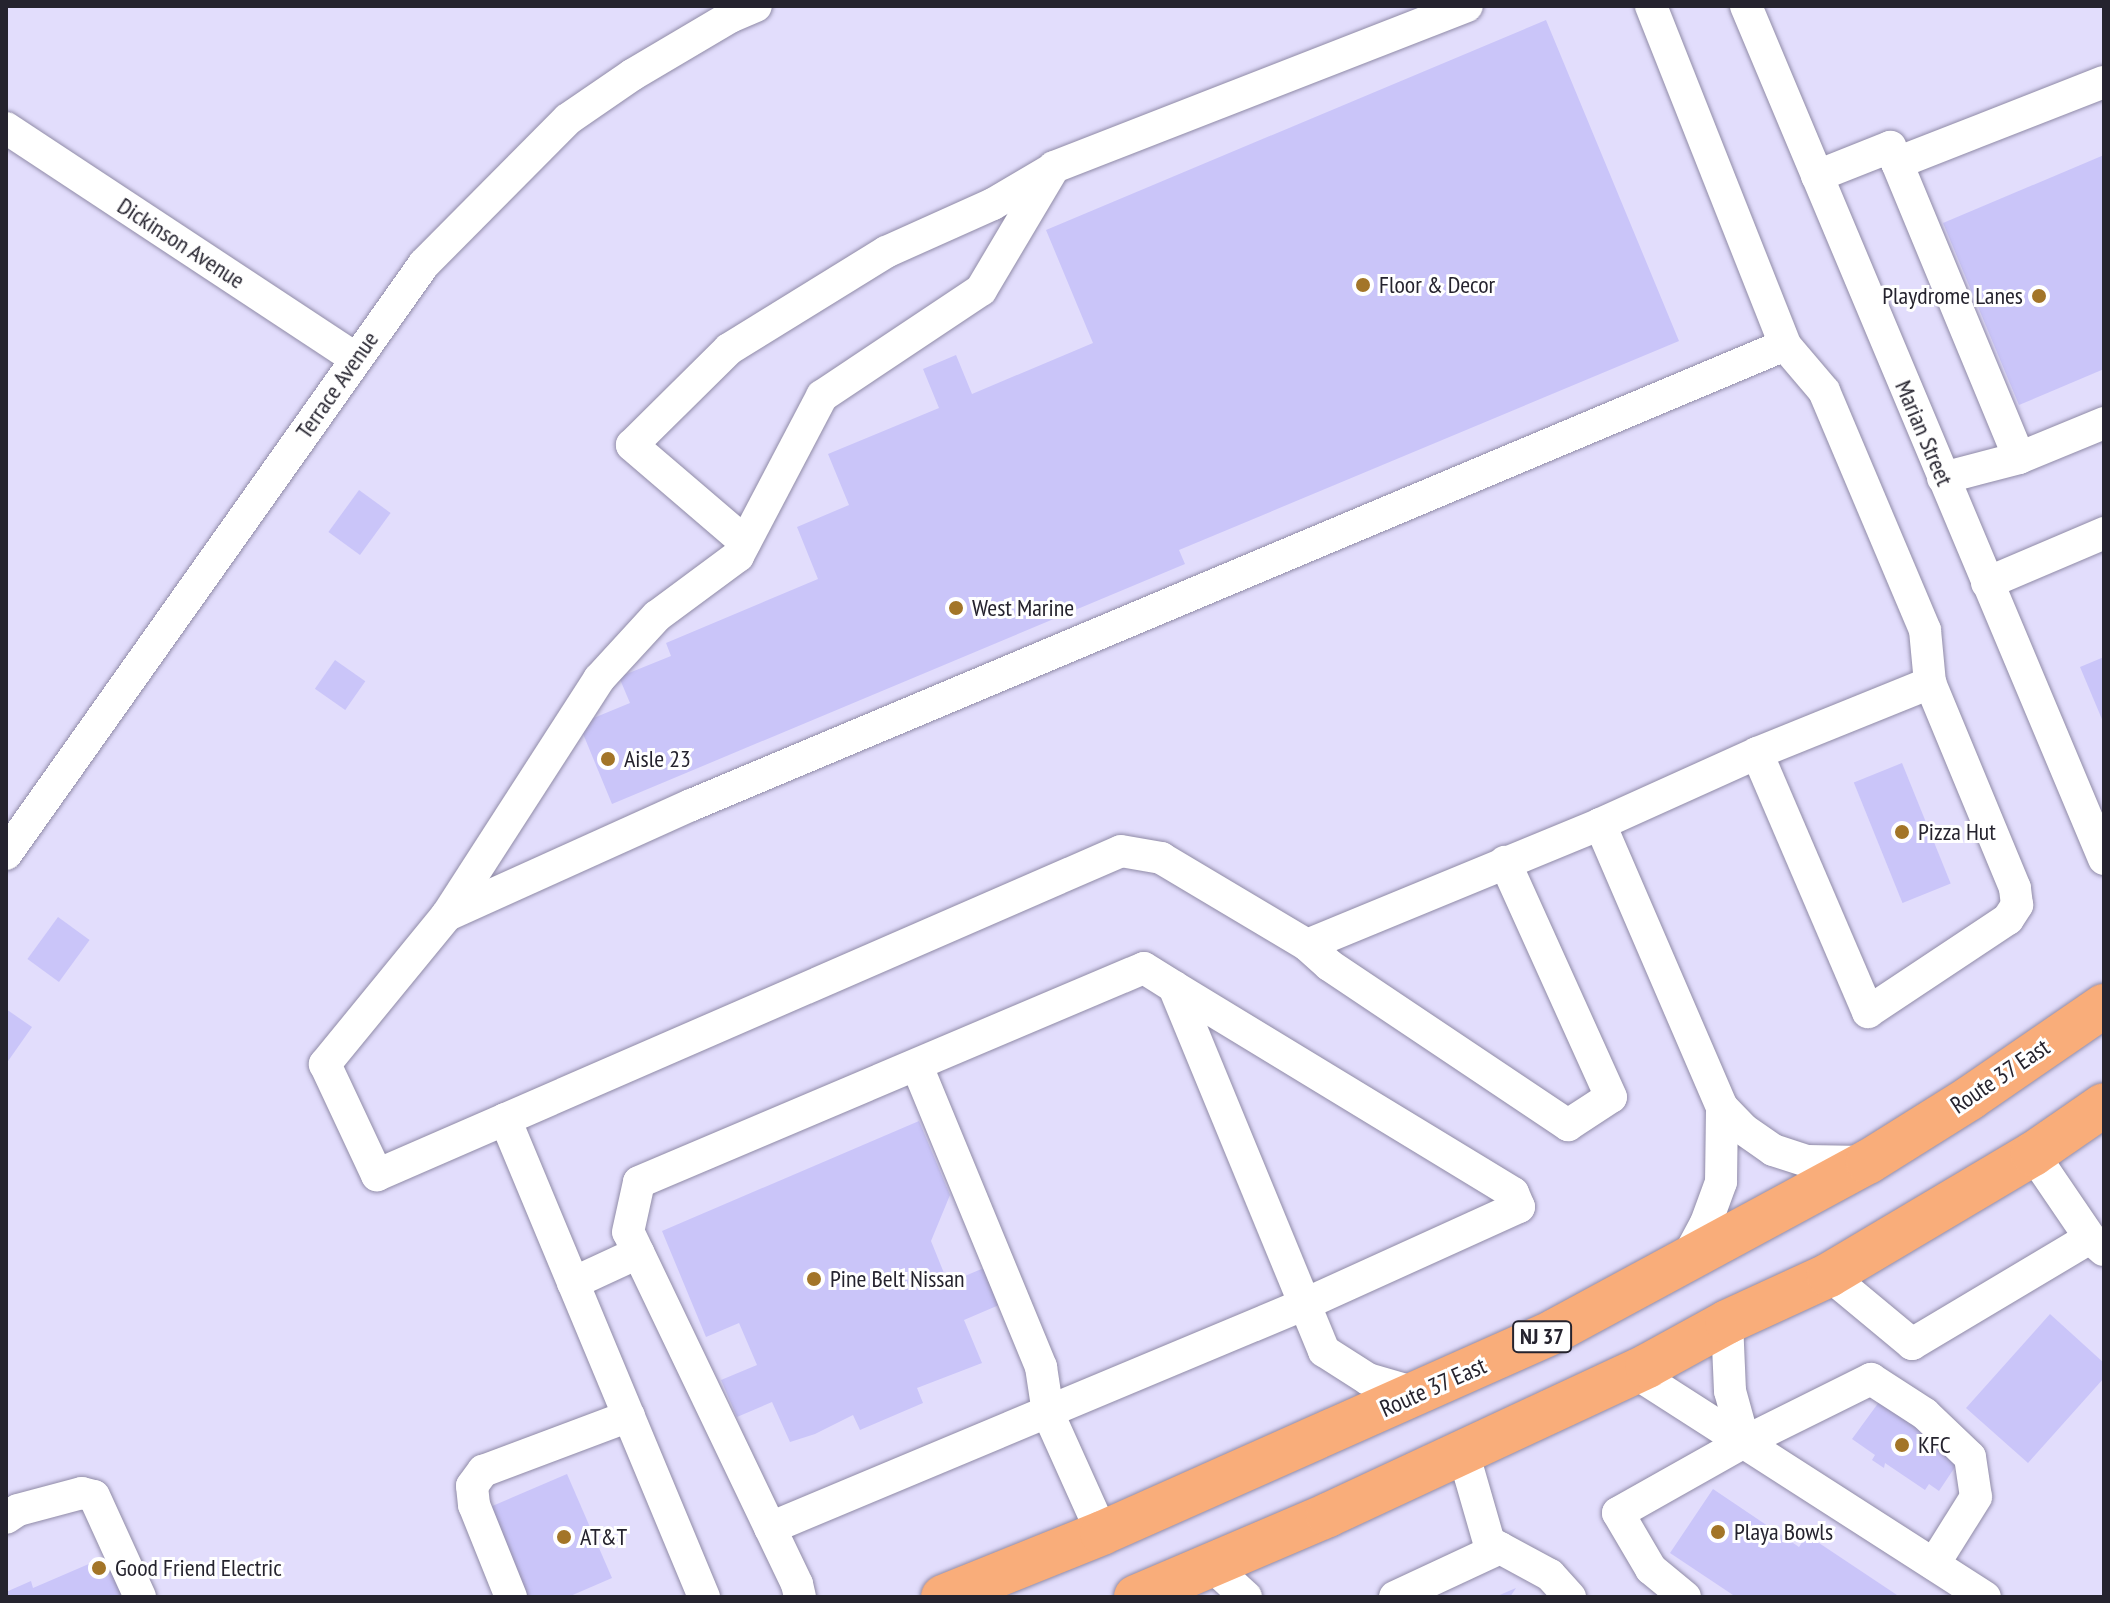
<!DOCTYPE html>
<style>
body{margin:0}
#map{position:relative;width:2110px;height:1603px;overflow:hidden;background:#e2ddfc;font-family:"PT Sans Narrow",sans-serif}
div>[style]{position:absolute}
.building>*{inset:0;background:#cac5f9;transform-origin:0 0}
.roads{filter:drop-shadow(0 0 2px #908ba7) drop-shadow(0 0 2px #908ba7)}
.minor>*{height:32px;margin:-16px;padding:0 16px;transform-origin:16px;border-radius:16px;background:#fff}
.highway>*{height:44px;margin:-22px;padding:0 22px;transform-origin:22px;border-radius:22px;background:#f9ad7a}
.dots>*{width:22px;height:22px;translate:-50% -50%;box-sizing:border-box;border:4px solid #fff;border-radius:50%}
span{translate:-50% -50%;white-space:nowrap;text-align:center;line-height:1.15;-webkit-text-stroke:6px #fff;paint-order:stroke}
.shield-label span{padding:2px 6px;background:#fff;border:2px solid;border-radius:6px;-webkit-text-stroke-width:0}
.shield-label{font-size:22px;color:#25232e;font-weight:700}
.street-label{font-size:24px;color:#25232e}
.poi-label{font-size:24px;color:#25232e}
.left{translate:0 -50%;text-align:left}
.right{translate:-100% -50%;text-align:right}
.frame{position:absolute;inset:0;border:8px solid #25232e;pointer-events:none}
</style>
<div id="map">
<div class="building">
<div style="clip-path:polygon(1546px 20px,1679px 341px,1179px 550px,1185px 564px,612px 804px,579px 724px,630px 703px,619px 677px,671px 656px,666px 643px,818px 579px,797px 527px,849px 505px,828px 454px,939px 408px,923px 369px,956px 355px,972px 394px,1093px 343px,1046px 230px)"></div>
<div style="clip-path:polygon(2104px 155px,2104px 369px,2019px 405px,1943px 223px)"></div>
<div style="left:359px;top:490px;width:39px;height:52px;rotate:36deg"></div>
<div style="clip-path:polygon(2104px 657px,2104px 724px,2080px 667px)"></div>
<div style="left:335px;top:660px;width:37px;height:35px;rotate:35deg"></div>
<div style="left:1902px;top:763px;width:130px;height:52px;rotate:68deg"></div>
<div style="left:58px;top:917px;width:39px;height:52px;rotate:36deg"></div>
<div style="clip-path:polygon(6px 1009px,32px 1027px,6px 1064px)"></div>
<div style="clip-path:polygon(919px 1121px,950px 1195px,931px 1241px,948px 1283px,984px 1268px,999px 1305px,964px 1320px,982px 1363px,917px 1388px,923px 1403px,860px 1430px,853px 1415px,815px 1434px,790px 1442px,772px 1402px,737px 1417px,721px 1380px,757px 1365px,739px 1323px,706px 1337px,662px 1231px)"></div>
<div style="clip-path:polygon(2050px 1314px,2104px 1363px,2104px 1378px,2028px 1463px,1966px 1408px)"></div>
<div style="clip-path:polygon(1879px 1402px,1910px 1424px,1914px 1419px,1959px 1461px,1939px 1491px,1929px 1484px,1925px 1490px,1885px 1463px,1884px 1468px,1872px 1460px,1875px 1455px,1852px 1439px)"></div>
<div style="clip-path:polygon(567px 1474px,612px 1578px,568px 1597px,528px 1597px,490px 1507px)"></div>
<div style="clip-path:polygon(1713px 1489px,1799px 1547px,1807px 1535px,1900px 1597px,1736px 1597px,1670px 1553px)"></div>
<div style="clip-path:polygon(112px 1554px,130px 1597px,6px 1597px,6px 1592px,31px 1581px,33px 1588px)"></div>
<div style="clip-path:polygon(1516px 1588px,1510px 1597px,1495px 1597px)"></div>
</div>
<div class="roads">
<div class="minor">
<div style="left:1651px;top:6px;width:365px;rotate:68.4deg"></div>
<div style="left:1746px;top:6px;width:925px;rotate:67.23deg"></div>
<div style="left:6px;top:128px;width:418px;rotate:33.4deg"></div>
<div style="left:1897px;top:163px;width:319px;rotate:67.5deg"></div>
<div style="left:1817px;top:176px;width:79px;rotate:-21.7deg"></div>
<div style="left:1890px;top:147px;width:17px;rotate:66deg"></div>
<div style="left:1897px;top:163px;width:222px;rotate:-21.4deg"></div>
<div style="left:1943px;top:478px;width:79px;rotate:-14.7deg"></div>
<div style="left:2019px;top:458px;width:92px;rotate:-22.4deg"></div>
<div style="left:745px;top:542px;width:149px;rotate:-139.4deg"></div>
<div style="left:632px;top:445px;width:136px;rotate:-44.7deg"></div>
<div style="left:729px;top:349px;width:185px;rotate:-31.7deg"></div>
<div style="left:886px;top:252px;width:117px;rotate:-24.2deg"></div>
<div style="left:993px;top:204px;width:65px;rotate:-30.5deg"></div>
<div style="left:1987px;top:583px;width:127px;rotate:-23.1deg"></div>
<div style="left:1757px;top:753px;width:282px;rotate:66.8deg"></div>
<div style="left:1868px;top:1012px;width:168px;rotate:-33.6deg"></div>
<div style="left:2008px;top:919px;width:17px;rotate:-57deg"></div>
<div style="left:2017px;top:905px;width:17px;rotate:-97deg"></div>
<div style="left:2015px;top:888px;width:222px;rotate:-112.5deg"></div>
<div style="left:1930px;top:683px;width:53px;rotate:-95.4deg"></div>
<div style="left:1925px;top:630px;width:259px;rotate:-112.9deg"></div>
<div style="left:1824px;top:391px;width:60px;rotate:-130.3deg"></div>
<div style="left:1785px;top:345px;width:1187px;rotate:157.19deg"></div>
<div style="left:691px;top:805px;width:268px;rotate:155.7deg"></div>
<div style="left:447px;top:915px;width:193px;rotate:129.3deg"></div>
<div style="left:325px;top:1064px;width:123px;rotate:64.9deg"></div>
<div style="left:377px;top:1175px;width:811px;rotate:-23.53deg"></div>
<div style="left:1121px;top:851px;width:41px;rotate:9.9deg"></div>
<div style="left:1161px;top:858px;width:170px;rotate:30.8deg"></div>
<div style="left:1307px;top:945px;width:317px;rotate:-22.4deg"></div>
<div style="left:1600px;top:824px;width:172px;rotate:-24.3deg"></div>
<div style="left:1757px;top:753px;width:187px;rotate:-22deg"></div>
<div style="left:1600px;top:824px;width:308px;rotate:66.7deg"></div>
<div style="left:1722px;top:1107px;width:30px;rotate:46deg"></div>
<div style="left:1743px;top:1129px;width:37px;rotate:35deg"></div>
<div style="left:1773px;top:1150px;width:36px;rotate:18deg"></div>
<div style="left:1807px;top:1161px;width:58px;rotate:1deg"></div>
<div style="left:6px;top:854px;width:723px;rotate:-54.68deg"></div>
<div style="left:424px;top:264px;width:204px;rotate:-45.2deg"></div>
<div style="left:568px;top:119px;width:78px;rotate:-34.5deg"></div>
<div style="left:632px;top:75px;width:114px;rotate:-30.6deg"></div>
<div style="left:730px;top:17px;width:28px;rotate:-23deg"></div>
<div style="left:447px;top:915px;width:281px;rotate:-57.2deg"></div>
<div style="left:599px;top:679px;width:86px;rotate:-47.4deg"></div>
<div style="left:657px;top:616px;width:101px;rotate:-36.5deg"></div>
<div style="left:738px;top:556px;width:181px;rotate:-62.3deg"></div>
<div style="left:822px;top:396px;width:191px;rotate:-33.7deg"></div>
<div style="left:981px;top:290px;width:143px;rotate:-59.3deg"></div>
<div style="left:1054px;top:167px;width:443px;rotate:-21.3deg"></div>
<div style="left:1307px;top:945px;width:30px;rotate:42deg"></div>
<div style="left:1329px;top:965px;width:288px;rotate:33.8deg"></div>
<div style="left:1568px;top:1125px;width:51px;rotate:-33.1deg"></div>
<div style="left:1611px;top:1097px;width:258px;rotate:-114.3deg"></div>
<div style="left:917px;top:1066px;width:326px;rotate:67.6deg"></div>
<div style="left:1041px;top:1367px;width:47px;rotate:81.3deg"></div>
<div style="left:1048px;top:1413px;width:132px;rotate:65.8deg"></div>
<div style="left:505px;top:1119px;width:518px;rotate:67.4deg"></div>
<div style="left:2033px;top:1154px;width:102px;rotate:55.8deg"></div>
<div style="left:2090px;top:1238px;width:18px;rotate:41deg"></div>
<div style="left:1684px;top:1264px;width:47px;rotate:-61.8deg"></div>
<div style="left:1706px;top:1223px;width:44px;rotate:-69.9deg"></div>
<div style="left:1721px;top:1182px;width:75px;rotate:-89.2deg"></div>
<div style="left:1829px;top:1275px;width:108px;rotate:39.7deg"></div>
<div style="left:1912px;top:1344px;width:207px;rotate:-30.8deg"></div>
<div style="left:573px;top:1283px;width:72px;rotate:-24.8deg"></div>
<div style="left:1727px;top:1322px;width:69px;rotate:87.5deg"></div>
<div style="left:1730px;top:1391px;width:53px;rotate:74.6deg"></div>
<div style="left:1634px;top:1372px;width:417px;rotate:32.7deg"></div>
<div style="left:1463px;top:1452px;width:94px;rotate:73.9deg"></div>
<div style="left:1489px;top:1542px;width:69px;rotate:28.4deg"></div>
<div style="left:1550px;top:1575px;width:30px;rotate:48deg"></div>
<div style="left:6px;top:1518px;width:14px;rotate:-34deg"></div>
<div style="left:18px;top:1510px;width:66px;rotate:-14.9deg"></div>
<div style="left:82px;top:1493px;width:12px;rotate:14deg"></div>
<div style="left:94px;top:1496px;width:111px;rotate:65.5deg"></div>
<div style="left:770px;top:1528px;width:580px;rotate:-22.72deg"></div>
<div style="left:1305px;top:1304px;width:235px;rotate:-24.4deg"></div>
<div style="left:1519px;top:1207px;width:15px;rotate:-113deg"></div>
<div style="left:1513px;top:1193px;width:397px;rotate:-148.7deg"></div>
<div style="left:1210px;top:1564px;width:49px;rotate:42.5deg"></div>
<div style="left:511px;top:1597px;width:99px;rotate:-111.9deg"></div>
<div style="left:474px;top:1505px;width:19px;rotate:-96deg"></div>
<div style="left:472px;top:1486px;width:19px;rotate:-54deg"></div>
<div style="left:483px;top:1471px;width:156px;rotate:-20.6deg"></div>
<div style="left:800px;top:1597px;width:13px;rotate:-103deg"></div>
<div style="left:797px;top:1584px;width:390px;rotate:-115.6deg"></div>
<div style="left:628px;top:1232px;width:51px;rotate:-77.6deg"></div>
<div style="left:639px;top:1182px;width:548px;rotate:-22.97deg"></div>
<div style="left:1144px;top:968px;width:36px;rotate:32deg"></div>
<div style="left:1174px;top:987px;width:394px;rotate:67.6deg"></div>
<div style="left:1324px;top:1351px;width:52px;rotate:32.5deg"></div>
<div style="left:1368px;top:1379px;width:53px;rotate:16.4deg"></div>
<div style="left:1395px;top:1597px;width:116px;rotate:-25deg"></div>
<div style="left:1685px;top:1597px;width:44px;rotate:-140.5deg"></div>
<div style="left:1651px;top:1569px;width:65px;rotate:-120.5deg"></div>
<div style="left:1618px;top:1513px;width:145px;rotate:-29.4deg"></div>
<div style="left:1744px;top:1442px;width:142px;rotate:-26.4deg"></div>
<div style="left:1871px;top:1379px;width:64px;rotate:32.9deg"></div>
<div style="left:1925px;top:1414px;width:62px;rotate:43.7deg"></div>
<div style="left:1970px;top:1457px;width:40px;rotate:81.5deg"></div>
<div style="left:1976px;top:1497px;width:79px;rotate:122.1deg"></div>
</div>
<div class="highway">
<div style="left:943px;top:1597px;width:171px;rotate:-21.9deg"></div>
<div style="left:1102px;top:1533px;width:496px;rotate:-24deg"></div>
<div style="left:1555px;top:1331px;width:356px;rotate:-28.4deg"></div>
<div style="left:1868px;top:1162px;width:120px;rotate:-32.1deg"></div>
<div style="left:1970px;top:1098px;width:163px;rotate:-34.5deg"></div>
<div style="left:1136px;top:1597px;width:209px;rotate:-23.1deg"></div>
<div style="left:1328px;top:1515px;width:352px;rotate:-25deg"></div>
<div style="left:1647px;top:1366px;width:91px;rotate:-28.8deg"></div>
<div style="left:1727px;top:1322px;width:112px;rotate:-24.7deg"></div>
<div style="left:1829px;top:1275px;width:237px;rotate:-30.7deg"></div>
<div style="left:2033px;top:1154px;width:86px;rotate:-34.6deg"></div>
</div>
</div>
<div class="dots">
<div style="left:1363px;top:285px;background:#a37528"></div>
<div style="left:2039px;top:296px;background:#a37528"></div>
<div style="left:956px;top:608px;background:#a37528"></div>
<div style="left:608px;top:759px;background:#a37528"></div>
<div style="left:1902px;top:832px;background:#a37528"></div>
<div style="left:814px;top:1279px;background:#a37528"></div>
<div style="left:1902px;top:1445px;background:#a37528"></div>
<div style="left:1718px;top:1532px;background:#a37528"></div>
<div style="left:564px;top:1537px;background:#a37528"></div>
<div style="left:99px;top:1568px;background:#a37528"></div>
</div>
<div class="shield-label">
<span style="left:1542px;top:1337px">NJ 37</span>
</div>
<div class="street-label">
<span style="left:181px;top:243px;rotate:33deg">Dickinson Avenue</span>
<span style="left:337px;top:385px;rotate:-55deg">Terrace Avenue</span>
<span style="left:1924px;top:433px;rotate:67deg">Marian Street</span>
<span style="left:2000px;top:1076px;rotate:-34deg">Route 37 East</span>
<span style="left:1433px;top:1387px;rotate:-24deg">Route 37 East</span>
</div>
<div class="poi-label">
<span class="left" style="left:1379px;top:285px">Floor &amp; Decor</span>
<span class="right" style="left:2023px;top:296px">Playdrome Lanes</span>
<span class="left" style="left:972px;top:608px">West Marine</span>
<span class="left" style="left:624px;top:759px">Aisle 23</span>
<span class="left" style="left:1918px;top:832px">Pizza Hut</span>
<span class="left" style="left:830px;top:1279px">Pine Belt Nissan</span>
<span class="left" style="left:1918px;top:1445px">KFC</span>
<span class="left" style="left:1734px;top:1532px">Playa Bowls</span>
<span class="left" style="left:580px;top:1537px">AT&amp;T</span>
<span class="left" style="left:115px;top:1568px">Good Friend Electric</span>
</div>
<div class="frame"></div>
</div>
